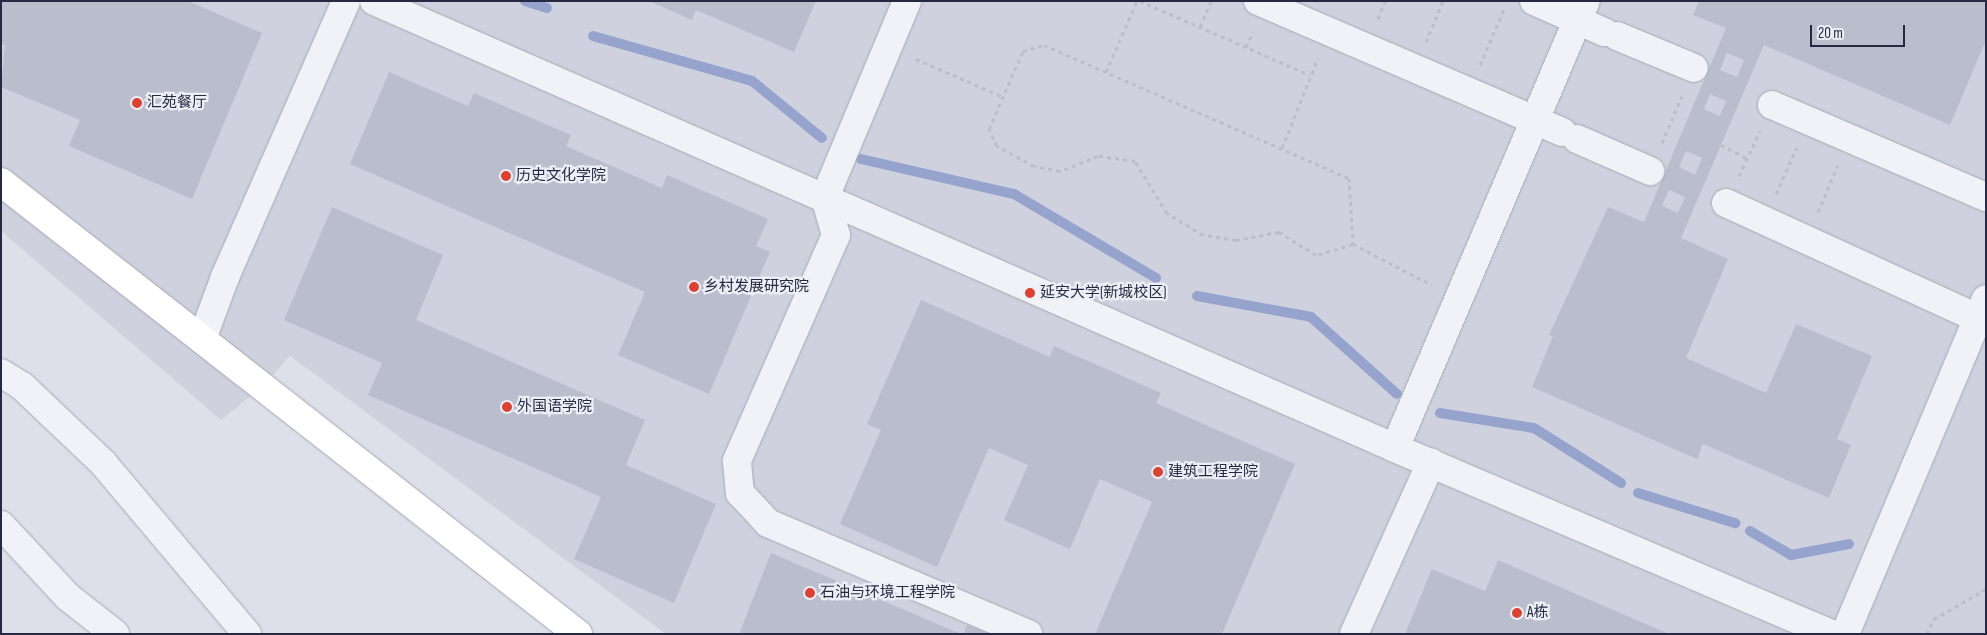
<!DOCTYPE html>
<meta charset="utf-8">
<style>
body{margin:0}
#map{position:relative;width:1987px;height:635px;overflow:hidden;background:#dee0e9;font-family:"Sofia Sans Condensed","Noto Sans SC",sans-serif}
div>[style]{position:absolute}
.built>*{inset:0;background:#cfd2de}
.stream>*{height:10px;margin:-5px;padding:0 5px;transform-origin:5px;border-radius:5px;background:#95a3cd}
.building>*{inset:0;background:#babdcc}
.path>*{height:3px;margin-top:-1.5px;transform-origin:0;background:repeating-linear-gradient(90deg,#bcbec8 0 4px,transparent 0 8px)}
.roads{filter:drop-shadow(0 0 1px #a6a9b7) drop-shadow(0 0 1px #a6a9b7)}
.street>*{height:28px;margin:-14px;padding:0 14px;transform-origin:14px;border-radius:14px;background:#f1f2f7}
.secondary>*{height:28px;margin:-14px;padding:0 14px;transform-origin:14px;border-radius:14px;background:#fff}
.dots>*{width:14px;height:14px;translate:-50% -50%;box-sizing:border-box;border:2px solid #edeff6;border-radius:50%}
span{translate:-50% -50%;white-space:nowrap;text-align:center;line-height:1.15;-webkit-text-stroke:4.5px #edeff6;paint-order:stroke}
.poi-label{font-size:15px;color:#252942}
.left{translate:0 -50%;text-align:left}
.frame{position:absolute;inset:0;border:2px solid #252942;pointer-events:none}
.scale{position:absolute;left:1810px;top:25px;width:95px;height:22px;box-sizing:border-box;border:2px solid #252942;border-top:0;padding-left:6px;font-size:15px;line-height:18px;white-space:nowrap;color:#252942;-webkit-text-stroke:4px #edeff6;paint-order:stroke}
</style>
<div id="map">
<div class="built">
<div style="clip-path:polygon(1px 1px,1986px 1px,1986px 634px,666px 634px,290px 356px,262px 387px,221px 420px,1px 231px)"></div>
</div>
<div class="stream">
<div style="left:525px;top:1px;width:23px;rotate:18deg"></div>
<div style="left:593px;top:36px;width:165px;rotate:15.8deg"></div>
<div style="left:752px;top:81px;width:90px;rotate:39.2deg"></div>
<div style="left:861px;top:159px;width:157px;rotate:12.9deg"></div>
<div style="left:1014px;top:194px;width:165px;rotate:30.6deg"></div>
<div style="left:1197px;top:296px;width:116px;rotate:10.4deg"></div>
<div style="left:1311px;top:317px;width:115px;rotate:41.8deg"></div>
<div style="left:1440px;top:413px;width:95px;rotate:9.1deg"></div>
<div style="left:1534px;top:428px;width:103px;rotate:32.3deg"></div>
<div style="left:1638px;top:493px;width:102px;rotate:17.2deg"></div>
<div style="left:1750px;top:531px;width:48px;rotate:30.3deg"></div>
<div style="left:1791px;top:555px;width:59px;rotate:-10.7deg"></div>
</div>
<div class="building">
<div style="clip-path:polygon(1px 1px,188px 1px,262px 33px,192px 199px,69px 146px,80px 120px,1px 87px,5px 45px,1px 44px)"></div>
<div style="clip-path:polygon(649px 1px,816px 1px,794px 52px,696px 10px,692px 20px)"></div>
<div style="clip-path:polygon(evenodd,1699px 1px,1986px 1px,1986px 40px,1950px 125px,1764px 45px,1681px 238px,1728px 259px,1686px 358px,1766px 393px,1796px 324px,1872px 356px,1837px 439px,1851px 445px,1829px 498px,1703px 444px,1697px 459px,1532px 387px,1553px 336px,1549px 335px,1608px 207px,1644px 222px,1726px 28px,1693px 15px,1699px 1px,1727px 53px,1744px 60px,1737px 77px,1720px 70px,1727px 53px,1699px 1px,1710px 94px,1726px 101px,1720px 116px,1704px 109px,1710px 94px,1699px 1px,1686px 151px,1702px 158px,1695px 175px,1679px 167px,1686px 151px,1699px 1px,1669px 190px,1685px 197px,1678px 213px,1662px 206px,1669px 190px)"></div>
<div style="clip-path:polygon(389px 72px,468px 106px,474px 93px,571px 135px,566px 146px,662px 188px,667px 175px,768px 219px,756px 246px,770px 252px,709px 394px,618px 355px,645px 292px,350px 164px)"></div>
<div style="clip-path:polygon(332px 207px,443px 255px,416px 320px,645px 420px,626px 465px,716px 504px,674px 603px,574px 559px,601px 497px,368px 395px,382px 363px,284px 320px)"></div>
<div style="clip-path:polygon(921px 300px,1050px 357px,1054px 346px,1161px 393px,1156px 403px,1295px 464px,1222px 634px,1095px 634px,1152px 502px,1100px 479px,1070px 549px,1004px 520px,1028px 465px,989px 448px,937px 567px,840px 524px,881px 430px,867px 424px)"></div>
<div style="clip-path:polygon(771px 553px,961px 634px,739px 634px)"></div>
<div style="clip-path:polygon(1498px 560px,1574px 593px,1669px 634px,1405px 634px,1432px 569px,1485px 591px)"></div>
<div style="clip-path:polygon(967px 625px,989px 634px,964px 634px)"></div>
</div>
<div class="path">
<div style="left:1140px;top:1px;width:185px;rotate:23.5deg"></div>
<div style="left:1378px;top:19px;width:19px;rotate:-69deg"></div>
<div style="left:1200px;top:27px;width:28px;rotate:-67deg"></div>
<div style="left:1426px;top:42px;width:44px;rotate:-67.5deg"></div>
<div style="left:1044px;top:45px;width:333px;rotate:23.6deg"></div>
<div style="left:1349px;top:178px;width:66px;rotate:86.5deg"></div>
<div style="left:1353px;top:244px;width:39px;rotate:163deg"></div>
<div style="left:1316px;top:255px;width:44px;rotate:-148.1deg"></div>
<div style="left:1279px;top:232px;width:44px;rotate:169.5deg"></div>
<div style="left:1236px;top:240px;width:33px;rotate:-171deg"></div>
<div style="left:1203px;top:235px;width:42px;rotate:-148.6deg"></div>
<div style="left:1167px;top:213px;width:61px;rotate:-121.6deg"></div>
<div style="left:1135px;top:161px;width:37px;rotate:-172deg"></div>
<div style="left:1098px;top:156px;width:41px;rotate:158.5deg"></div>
<div style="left:1060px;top:171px;width:26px;rotate:-169deg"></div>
<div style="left:1034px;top:166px;width:42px;rotate:-151.6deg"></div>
<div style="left:997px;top:146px;width:19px;rotate:-115deg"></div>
<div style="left:989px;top:129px;width:85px;rotate:-66.4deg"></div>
<div style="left:1023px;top:51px;width:22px;rotate:-16deg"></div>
<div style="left:1246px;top:47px;width:17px;rotate:-65deg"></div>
<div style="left:916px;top:59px;width:96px;rotate:23.4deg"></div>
<div style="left:1480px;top:65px;width:61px;rotate:-66.8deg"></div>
<div style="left:1106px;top:72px;width:77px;rotate:-66.4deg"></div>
<div style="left:1662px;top:143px;width:51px;rotate:-66.9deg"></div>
<div style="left:1721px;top:145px;width:29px;rotate:27deg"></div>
<div style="left:1282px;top:148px;width:97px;rotate:-68.2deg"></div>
<div style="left:1739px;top:176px;width:50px;rotate:-65deg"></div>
<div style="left:1776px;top:194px;width:51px;rotate:-65.9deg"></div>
<div style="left:1818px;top:212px;width:51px;rotate:-66.9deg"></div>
<div style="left:1353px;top:244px;width:89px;rotate:27.4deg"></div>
<div style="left:1926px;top:634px;width:17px;rotate:-62deg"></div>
<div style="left:1934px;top:619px;width:60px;rotate:-30deg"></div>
</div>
<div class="roads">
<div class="street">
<div style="left:374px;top:1px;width:1115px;rotate:23.64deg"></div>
<div style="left:1395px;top:448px;width:474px;rotate:23.1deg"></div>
<div style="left:907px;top:1px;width:212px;rotate:112.7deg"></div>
<div style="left:825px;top:197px;width:40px;rotate:74deg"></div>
<div style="left:836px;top:235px;width:247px;rotate:113.7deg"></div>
<div style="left:737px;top:461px;width:32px;rotate:85deg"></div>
<div style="left:740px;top:493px;width:41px;rotate:47deg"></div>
<div style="left:768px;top:523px;width:283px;rotate:23.1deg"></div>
<div style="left:1258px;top:1px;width:331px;rotate:23.3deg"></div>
<div style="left:1534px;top:1px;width:77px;rotate:23.9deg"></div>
<div style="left:1617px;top:36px;width:83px;rotate:22.6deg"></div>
<div style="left:1772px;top:105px;width:233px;rotate:23.3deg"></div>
<div style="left:1577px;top:139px;width:80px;rotate:23.7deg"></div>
<div style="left:1726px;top:203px;width:286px;rotate:24.6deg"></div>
<div style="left:202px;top:339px;width:66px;rotate:-69.6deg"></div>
<div style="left:225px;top:277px;width:301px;rotate:-66.3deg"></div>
<div style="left:1px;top:373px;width:25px;rotate:32deg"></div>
<div style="left:22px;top:386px;width:112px;rotate:43.5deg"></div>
<div style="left:103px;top:463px;width:224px;rotate:49.9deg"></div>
<div style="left:1395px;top:448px;width:486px;rotate:-66.9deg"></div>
<div style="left:1px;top:525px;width:98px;rotate:47.1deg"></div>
<div style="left:68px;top:597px;width:60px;rotate:38.2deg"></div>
<div style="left:1354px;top:634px;width:188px;rotate:-65.8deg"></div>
<div style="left:1845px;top:634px;width:363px;rotate:-67.2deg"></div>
</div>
<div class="secondary">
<div style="left:1px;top:182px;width:733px;rotate:38.07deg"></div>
</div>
</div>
<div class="dots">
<div style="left:137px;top:103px;background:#dc4234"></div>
<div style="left:506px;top:176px;background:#dc4234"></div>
<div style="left:694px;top:287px;background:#dc4234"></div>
<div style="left:1030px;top:293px;background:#dc4234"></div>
<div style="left:507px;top:407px;background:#dc4234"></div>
<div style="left:1158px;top:472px;background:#dc4234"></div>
<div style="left:810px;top:593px;background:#dc4234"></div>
<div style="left:1517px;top:613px;background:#dc4234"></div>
</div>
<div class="poi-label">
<span class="left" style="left:147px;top:103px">汇苑餐厅</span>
<span class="left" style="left:516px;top:176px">历史文化学院</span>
<span class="left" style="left:704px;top:287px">乡村发展研究院</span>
<span class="left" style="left:1040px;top:293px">延安大学(新城校区)</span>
<span class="left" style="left:517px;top:407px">外国语学院</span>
<span class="left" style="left:1168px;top:472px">建筑工程学院</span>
<span class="left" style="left:820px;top:593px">石油与环境工程学院</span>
<span class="left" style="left:1527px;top:613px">A栋</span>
</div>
<div class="frame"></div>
<div class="scale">20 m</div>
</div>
